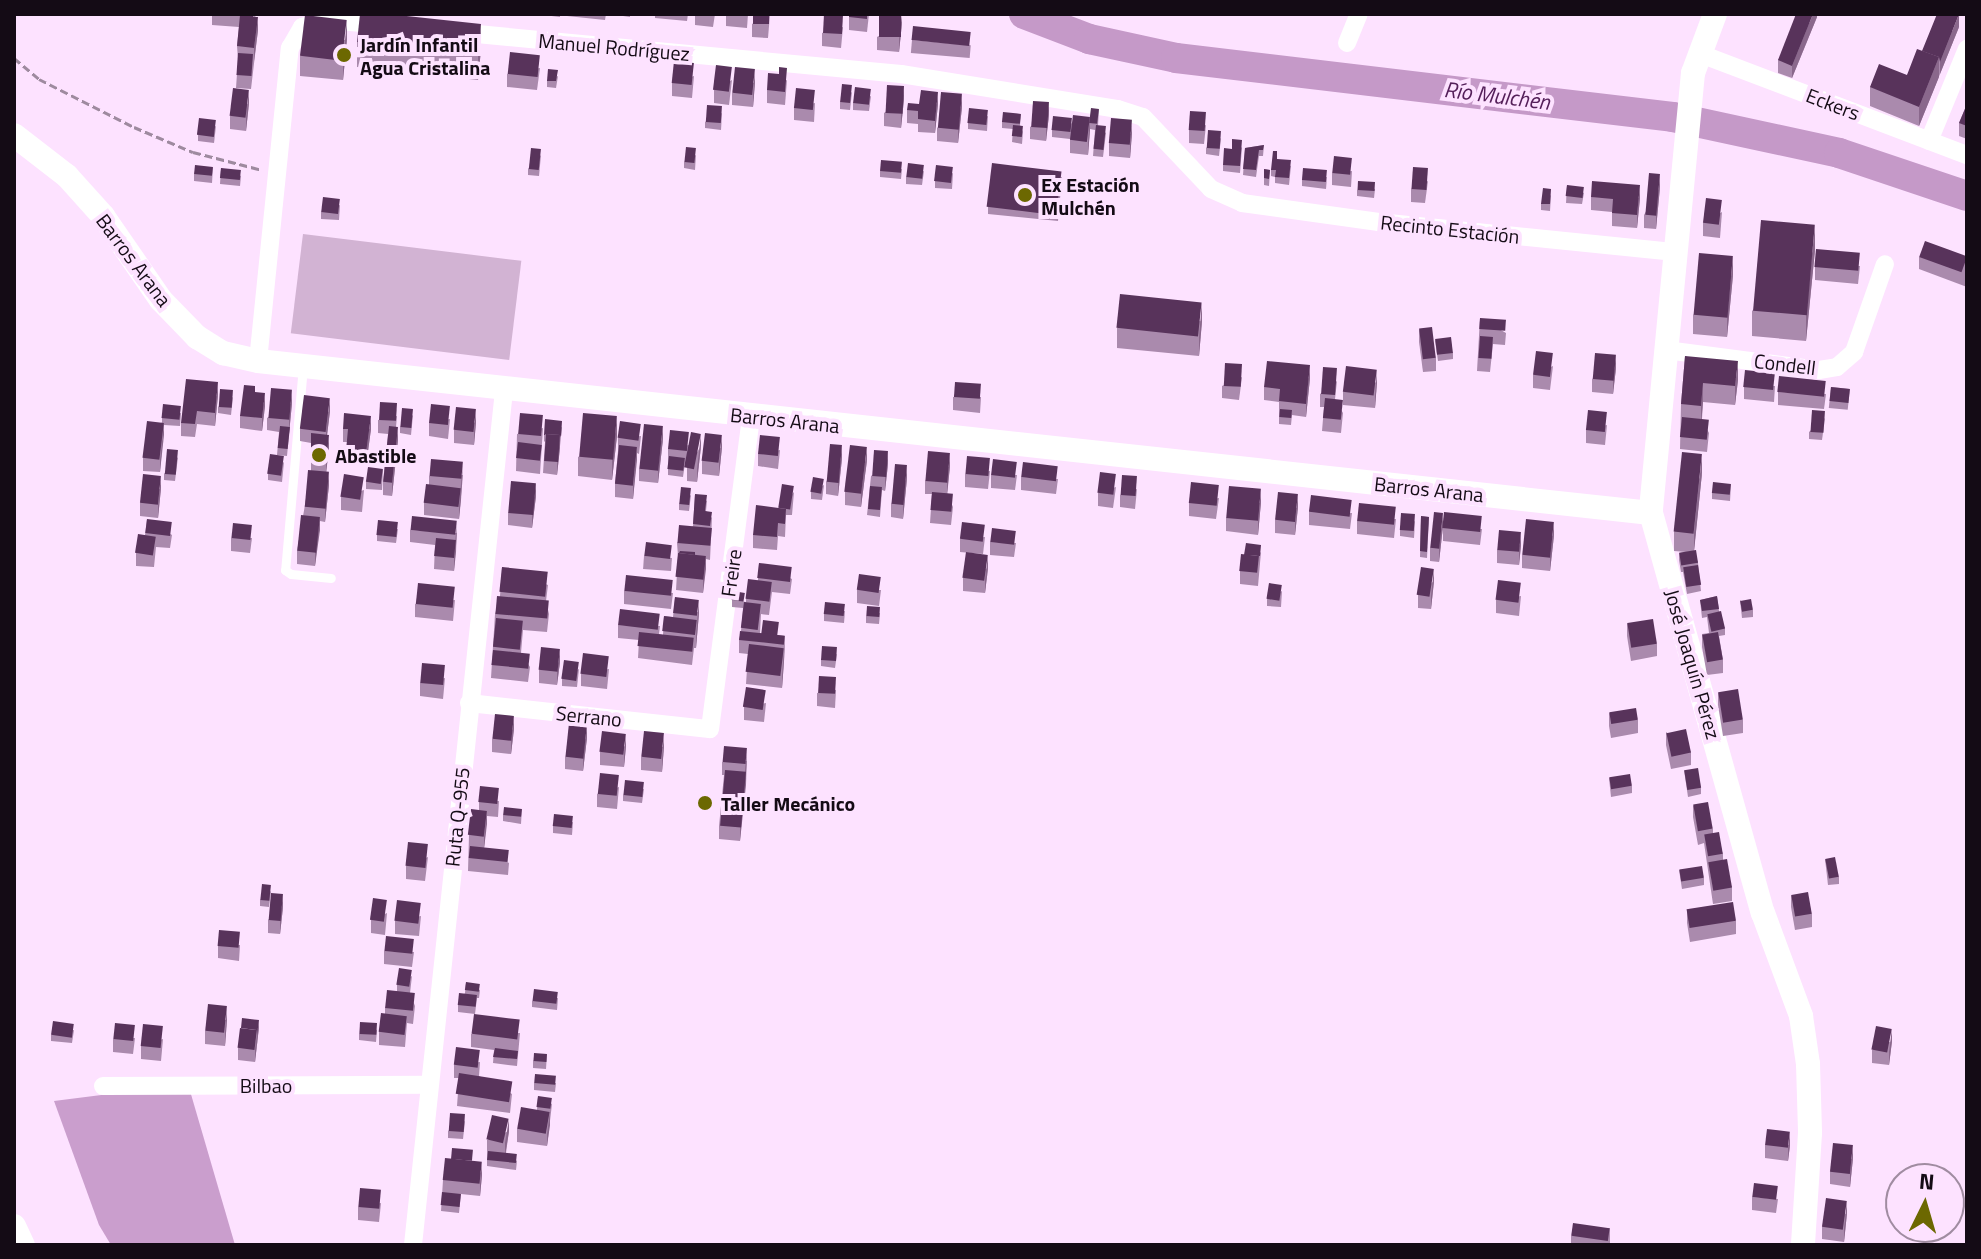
<!DOCTYPE html>
<meta charset="utf-8">
<style>
body{margin:0}
#map{position:relative;width:1981px;height:1259px;overflow:hidden;background:#fde2ff;font-family:"Titillium Web",sans-serif}
div>[style]{position:absolute}
.green>*{inset:0;background:#d2b3d3;transform-origin:0 0}
.forest>*{inset:0;background:#ca9ecd}
.river>*{height:30px;margin:-15px;padding:0 15px;transform-origin:15px;border-radius:15px;background:#c599c8}
.path>*{height:3px;margin-top:-1.5px;transform-origin:0;background:repeating-linear-gradient(90deg,#9e8a9f 0 8px,transparent 0 12px)}
.lane>*{height:9px;margin:-4.5px;padding:0 4.5px;transform-origin:4.5px;border-radius:4.5px;background:#fff}
.street>*{height:18px;margin:-9px;padding:0 9px;transform-origin:9px;border-radius:9px;background:#fff}
.secondary>*{height:24px;margin:-12px;padding:0 12px;transform-origin:12px;border-radius:12px;background:#fff}
.wall>*{inset:0;background:#aa8aad;transform-origin:0 0}
.shaded-wall>*{inset:0;background:#8a688c}
.building>*{inset:0;background:#58335b;transform-origin:0 0}
.dots>*{width:22px;height:22px;translate:-50% -50%;box-sizing:border-box;border:4px solid #fde2ff;border-radius:50%}
span{translate:-50% -50%;white-space:nowrap;text-align:center;line-height:1.15;-webkit-text-stroke:8px #fde2ff;paint-order:stroke}
.poi-label{font-size:20px;color:#140b15;font-weight:700}
.left{translate:0 -50%;text-align:left}
.street-label{font-size:20px;color:#140b15}
.water-label{font-size:22px;color:#55205a;font-style:italic}
.frame{position:absolute;inset:0;border:16px solid #140b15;pointer-events:none}
.north{position:absolute;left:1885px;top:1163px;width:80px;height:80px;box-sizing:border-box;background:#fde2ff;border:2px solid #a08ca1;border-radius:50%;rotate:5deg;font-size:22px;font-weight:700;line-height:32px;text-align:center;color:#140b15}
.north::after{content:'';display:block;margin:auto;width:28px;height:36px;background:#6c6801;clip-path:polygon(50% 0,100% 100%,50% 72%,0 100%)}
</style>
<div id="map">
<div class="green">
<div style="left:303px;top:234px;width:220px;height:100px;rotate:7deg"></div>
</div>
<div class="forest">
<div style="clip-path:polygon(188px 1084px,235px 1245px,111px 1245px,99px 1225px,54px 1101px)"></div>
</div>
<div class="river">
<div style="left:1024px;top:14px;width:70px;rotate:21deg"></div>
<div style="left:1089px;top:39px;width:89px;rotate:12.3deg"></div>
<div style="left:1176px;top:58px;width:500px;rotate:6.77deg"></div>
<div style="left:1673px;top:117px;width:170px;rotate:12.2deg"></div>
<div style="left:1839px;top:153px;width:135px;rotate:18.6deg"></div>
</div>
<div class="path">
<div style="left:14px;top:58px;width:33px;rotate:40deg"></div>
<div style="left:39px;top:79px;width:106px;rotate:26.8deg"></div>
<div style="left:134px;top:127px;width:64px;rotate:23deg"></div>
<div style="left:193px;top:152px;width:71px;rotate:14.6deg"></div>
</div>
<div class="lane">
<div style="left:303px;top:366px;width:205px;rotate:95deg"></div>
<div style="left:285px;top:570px;width:7px;rotate:34deg"></div>
<div style="left:291px;top:574px;width:40px;rotate:5.7deg"></div>
</div>
<div class="street">
<div style="left:456px;top:32px;width:447px;rotate:5.4deg"></div>
<div style="left:901px;top:74px;width:220px;rotate:9.2deg"></div>
<div style="left:1118px;top:109px;width:26px;rotate:18deg"></div>
<div style="left:1143px;top:117px;width:99px;rotate:46.6deg"></div>
<div style="left:1211px;top:189px;width:34px;rotate:24deg"></div>
<div style="left:1242px;top:203px;width:138px;rotate:7.9deg"></div>
<div style="left:1379px;top:222px;width:298px;rotate:5.8deg"></div>
<div style="left:1347px;top:43px;width:31px;rotate:-68deg"></div>
<div style="left:1698px;top:53px;width:288px;rotate:20.8deg"></div>
<div style="left:1929px;top:141px;width:100px;rotate:-67.6deg"></div>
<div style="left:1666px;top:350px;width:154px;rotate:7.4deg"></div>
<div style="left:1819px;top:370px;width:18px;rotate:-9deg"></div>
<div style="left:1837px;top:367px;width:23px;rotate:-41deg"></div>
<div style="left:1854px;top:352px;width:93px;rotate:-70.6deg"></div>
<div style="left:258px;top:361px;width:315px;rotate:-84.2deg"></div>
<div style="left:290px;top:48px;width:24px;rotate:-60deg"></div>
<div style="left:302px;top:27px;width:28px;rotate:-15deg"></div>
<div style="left:329px;top:20px;width:54px;rotate:5.3deg"></div>
<div style="left:469px;top:703px;width:242px;rotate:6.2deg"></div>
<div style="left:710px;top:729px;width:316px;rotate:-82.5deg"></div>
<div style="left:103px;top:1086px;width:326px;rotate:-0.2deg"></div>
<div style="left:413px;top:1245px;width:860px;rotate:-83.92deg"></div>
</div>
<div class="secondary">
<div style="left:1715px;top:14px;width:63px;rotate:110.4deg"></div>
<div style="left:1693px;top:73px;width:442px;rotate:95.5deg"></div>
<div style="left:1651px;top:513px;width:415px;rotate:74.4deg"></div>
<div style="left:1763px;top:913px;width:110px;rotate:69.7deg"></div>
<div style="left:1801px;top:1016px;width:49px;rotate:81.7deg"></div>
<div style="left:1808px;top:1064px;width:69px;rotate:88.3deg"></div>
<div style="left:1810px;top:1133px;width:112px;rotate:93.6deg"></div>
<div style="left:14px;top:135px;width:67px;rotate:37.7deg"></div>
<div style="left:67px;top:176px;width:54px;rotate:48deg"></div>
<div style="left:103px;top:216px;width:102px;rotate:55.4deg"></div>
<div style="left:161px;top:300px;width:52px;rotate:45.8deg"></div>
<div style="left:197px;top:337px;width:31px;rotate:32deg"></div>
<div style="left:223px;top:353px;width:36px;rotate:13deg"></div>
<div style="left:258px;top:361px;width:1401px;rotate:6.23deg"></div>
<div style="left:14px;top:1226px;width:21px;rotate:65deg"></div>
</div>
<div class="wall">
<div style="clip-path:polygon(212px 14px,255px 14px,258px 30px,251px 89px,236px 88px,238px 59px,237px 46px,239px 27px,212px 25px)"></div>
<div style="clip-path:polygon(543px 14px,560px 14px,560px 17px,543px 15px)"></div>
<div style="clip-path:polygon(567px 14px,606px 14px,605px 20px,567px 16px)"></div>
<div style="clip-path:polygon(616px 14px,630px 14px,630px 17px,616px 15px)"></div>
<div style="clip-path:polygon(655px 14px,688px 14px,687px 21px,655px 18px)"></div>
<div style="clip-path:polygon(695px 14px,715px 14px,713px 27px,695px 25px)"></div>
<div style="clip-path:polygon(726px 14px,748px 14px,747px 28px,726px 26px)"></div>
<div style="clip-path:polygon(770px 14px,768px 38px,752px 37px,752px 24px)"></div>
<div style="clip-path:polygon(869px 14px,867px 32px,849px 30px,849px 17px)"></div>
<div style="clip-path:polygon(1817px 14px,1817px 17px,1792px 78px,1778px 73px,1778px 60px)"></div>
<div style="clip-path:polygon(902px 23px,899px 52px,877px 50px,877px 37px)"></div>
<div style="clip-path:polygon(843px 27px,841px 48px,822px 46px,822px 33px)"></div>
<div style="clip-path:polygon(1959px 27px,1919px 126px,1870px 106px,1870px 87px,1907px 75px,1922px 51px)"></div>
<div style="clip-path:polygon(347px 39px,343px 80px,300px 76px,300px 56px)"></div>
<div style="left:912px;top:40px;width:59px;height:13px;rotate:5deg"></div>
<div style="clip-path:polygon(357px 42px,481px 49px,478px 80px,357px 67px)"></div>
<div style="clip-path:polygon(540px 68px,537px 90px,507px 87px,507px 74px)"></div>
<div style="clip-path:polygon(558px 76px,556px 88px,547px 87px,547px 81px)"></div>
<div style="clip-path:polygon(694px 76px,692px 98px,672px 96px,672px 83px)"></div>
<div style="clip-path:polygon(732px 80px,729px 105px,714px 103px,714px 90px)"></div>
<div style="clip-path:polygon(787px 80px,785px 105px,767px 103px,767px 90px)"></div>
<div style="clip-path:polygon(755px 82px,753px 107px,732px 105px,732px 93px)"></div>
<div style="clip-path:polygon(852px 92px,850px 110px,840px 109px,840px 102px)"></div>
<div style="clip-path:polygon(871px 96px,869px 111px,853px 110px,853px 103px)"></div>
<div style="clip-path:polygon(904px 99px,901px 128px,884px 126px,884px 113px)"></div>
<div style="clip-path:polygon(249px 103px,246px 131px,230px 129px,230px 116px)"></div>
<div style="clip-path:polygon(815px 103px,814px 122px,794px 120px,794px 108px)"></div>
<div style="clip-path:polygon(938px 104px,935px 133px,918px 132px,918px 124px,907px 123px,907px 110px)"></div>
<div style="clip-path:polygon(1967px 104px,1967px 139px,1959px 136px,1959px 123px)"></div>
<div style="clip-path:polygon(962px 107px,958px 143px,937px 141px,937px 128px)"></div>
<div style="clip-path:polygon(1099px 109px,1098px 126px,1106px 133px,1103px 157px,1093px 156px,1095px 130px,1090px 129px,1088px 155px,1070px 153px,1070px 139px,1052px 137px,1052px 130px,1090px 117px)"></div>
<div style="clip-path:polygon(722px 113px,721px 130px,705px 128px,705px 122px)"></div>
<div style="clip-path:polygon(1021px 114px,1020px 125px,1023px 132px,1022px 144px,1012px 142px,1013px 129px,1002px 128px,1002px 122px)"></div>
<div style="clip-path:polygon(1049px 115px,1046px 141px,1030px 139px,1030px 127px)"></div>
<div style="clip-path:polygon(988px 116px,987px 131px,968px 129px,968px 123px)"></div>
<div style="clip-path:polygon(1206px 125px,1204px 144px,1189px 143px,1189px 130px)"></div>
<div style="clip-path:polygon(216px 126px,214px 143px,198px 141px,198px 135px)"></div>
<div style="clip-path:polygon(1132px 133px,1130px 158px,1109px 156px,1109px 143px)"></div>
<div style="clip-path:polygon(1221px 138px,1219px 156px,1206px 154px,1206px 148px)"></div>
<div style="clip-path:polygon(1264px 145px,1263px 156px,1259px 156px,1256px 177px,1243px 175px,1245px 148px)"></div>
<div style="clip-path:polygon(1242px 147px,1240px 173px,1223px 171px,1223px 165px)"></div>
<div style="clip-path:polygon(541px 155px,539px 176px,528px 175px,528px 169px)"></div>
<div style="clip-path:polygon(696px 155px,695px 170px,684px 168px,684px 162px)"></div>
<div style="clip-path:polygon(1277px 159px,1291px 166px,1289px 185px,1275px 183px,1275px 177px,1271px 176px,1271px 170px)"></div>
<div style="clip-path:polygon(213px 167px,212px 183px,194px 181px,194px 174px)"></div>
<div style="clip-path:polygon(221px 168px,241px 176px,240px 186px,220px 184px)"></div>
<div style="clip-path:polygon(902px 169px,901px 179px,880px 177px,880px 171px)"></div>
<div style="clip-path:polygon(1264px 169px,1270px 170px,1269px 186px,1264px 185px)"></div>
<div style="clip-path:polygon(924px 171px,922px 185px,906px 184px,906px 177px)"></div>
<div style="clip-path:polygon(1352px 171px,1351px 187px,1332px 185px,1332px 173px)"></div>
<div style="clip-path:polygon(953px 173px,952px 189px,935px 188px,935px 181px)"></div>
<div style="clip-path:polygon(1062px 177px,1058px 221px,988px 214px,988px 207px)"></div>
<div style="clip-path:polygon(1327px 177px,1326px 189px,1302px 186px,1302px 180px)"></div>
<div style="clip-path:polygon(1428px 181px,1425px 203px,1411px 202px,1411px 189px)"></div>
<div style="clip-path:polygon(1567px 185px,1584px 193px,1582px 204px,1566px 203px)"></div>
<div style="clip-path:polygon(1660px 187px,1656px 229px,1644px 228px,1644px 215px)"></div>
<div style="clip-path:polygon(1375px 189px,1374px 198px,1357px 196px,1357px 190px)"></div>
<div style="clip-path:polygon(1551px 195px,1550px 211px,1541px 210px,1541px 204px)"></div>
<div style="clip-path:polygon(1591px 197px,1640px 198px,1637px 228px,1612px 226px,1612px 212px,1591px 210px)"></div>
<div style="clip-path:polygon(340px 205px,339px 220px,321px 219px,321px 212px)"></div>
<div style="clip-path:polygon(1722px 212px,1720px 238px,1703px 236px,1703px 223px)"></div>
<div style="clip-path:polygon(1815px 250px,1806px 341px,1752px 336px,1752px 311px)"></div>
<div style="clip-path:polygon(1967px 256px,1967px 287px,1919px 269px,1919px 257px)"></div>
<div style="clip-path:polygon(1860px 266px,1858px 284px,1815px 280px,1815px 267px)"></div>
<div style="clip-path:polygon(1733px 275px,1727px 337px,1693px 334px,1693px 315px)"></div>
<div style="clip-path:polygon(1480px 318px,1506px 333px,1505px 345px,1493px 344px,1490px 372px,1477px 371px)"></div>
<div style="clip-path:polygon(1202px 321px,1199px 356px,1117px 348px,1117px 328px)"></div>
<div style="clip-path:polygon(1419px 329px,1436px 358px,1436px 371px,1423px 372px,1419px 342px)"></div>
<div style="clip-path:polygon(1435px 340px,1453px 353px,1453px 359px,1438px 361px)"></div>
<div style="clip-path:polygon(1685px 356px,1738px 380px,1735px 405px,1703px 402px,1702px 419px,1709px 433px,1707px 452px,1680px 449px,1681px 404px)"></div>
<div style="clip-path:polygon(1553px 366px,1550px 390px,1533px 388px,1533px 375px)"></div>
<div style="clip-path:polygon(1616px 368px,1613px 394px,1592px 392px,1592px 379px)"></div>
<div style="clip-path:polygon(1242px 377px,1239px 400px,1222px 398px,1222px 386px)"></div>
<div style="clip-path:polygon(1310px 378px,1306px 417px,1292px 415px,1291px 425px,1279px 424px,1279px 402px,1264px 400px,1264px 387px)"></div>
<div style="clip-path:polygon(1337px 381px,1335px 399px,1343px 413px,1341px 433px,1322px 431px,1324px 407px,1320px 407px,1320px 394px)"></div>
<div style="clip-path:polygon(1377px 382px,1375px 408px,1343px 405px,1343px 392px)"></div>
<div style="clip-path:polygon(1775px 386px,1774px 402px,1744px 399px,1744px 387px)"></div>
<div style="left:1831px;top:387px;width:19px;height:21px;rotate:6deg"></div>
<div style="clip-path:polygon(255px 392px,265px 406px,262px 431px,240px 428px,240px 416px)"></div>
<div style="clip-path:polygon(1778px 392px,1826px 394px,1824px 409px,1778px 405px)"></div>
<div style="clip-path:polygon(218px 395px,215px 426px,197px 424px,195px 437px,181px 436px,181px 423px)"></div>
<div style="clip-path:polygon(233px 397px,231px 415px,218px 413px,218px 407px)"></div>
<div style="clip-path:polygon(953px 397px,981px 397px,980px 413px,953px 410px)"></div>
<div style="clip-path:polygon(292px 403px,287px 456px,277px 455px,279px 432px,267px 430px,267px 418px)"></div>
<div style="clip-path:polygon(330px 411px,327px 435px,329px 448px,326px 472px,329px 485px,325px 522px,320px 521px,315px 566px,297px 564px,297px 551px,311px 470px,311px 443px,300px 441px,300px 429px)"></div>
<div style="clip-path:polygon(181px 413px,180px 426px,164px 425px,160px 472px,143px 471px,143px 458px,162px 422px,162px 418px)"></div>
<div style="clip-path:polygon(413px 415px,411px 435px,400px 433px,400px 427px)"></div>
<div style="clip-path:polygon(397px 416px,396px 427px,398px 440px,392px 496px,383px 495px,383px 482px,388px 434px,378px 433px,378px 420px)"></div>
<div style="clip-path:polygon(1825px 418px,1822px 440px,1809px 439px,1809px 432px)"></div>
<div style="clip-path:polygon(450px 419px,448px 439px,429px 436px,429px 423px)"></div>
<div style="clip-path:polygon(476px 422px,474px 445px,454px 443px,454px 430px)"></div>
<div style="clip-path:polygon(1607px 425px,1605px 445px,1586px 443px,1586px 430px)"></div>
<div style="clip-path:polygon(562px 427px,557px 475px,543px 473px,545px 442px,544px 441px,544px 435px)"></div>
<div style="clip-path:polygon(543px 428px,540px 474px,516px 471px,517px 434px)"></div>
<div style="clip-path:polygon(343px 429px,371px 429px,366px 466px,346px 464px,347px 442px,343px 442px)"></div>
<div style="clip-path:polygon(617px 436px,612px 480px,578px 476px,578px 457px)"></div>
<div style="clip-path:polygon(641px 436px,639px 454px,637px 453px,633px 499px,615px 497px,615px 484px,618px 451px,618px 438px)"></div>
<div style="clip-path:polygon(663px 439px,658px 483px,639px 481px,639px 469px)"></div>
<div style="clip-path:polygon(689px 445px,687px 464px,685px 463px,683px 477px,668px 475px,668px 449px)"></div>
<div style="clip-path:polygon(701px 446px,697px 482px,687px 481px,687px 468px)"></div>
<div style="clip-path:polygon(722px 447px,719px 476px,702px 474px,702px 461px)"></div>
<div style="clip-path:polygon(780px 450px,778px 469px,758px 466px,758px 454px)"></div>
<div style="clip-path:polygon(178px 457px,175px 481px,164px 480px,164px 474px)"></div>
<div style="clip-path:polygon(842px 458px,838px 496px,826px 494px,826px 482px)"></div>
<div style="clip-path:polygon(867px 460px,861px 507px,845px 505px,845px 492px)"></div>
<div style="clip-path:polygon(284px 462px,282px 482px,268px 480px,268px 474px)"></div>
<div style="clip-path:polygon(888px 464px,885px 491px,882px 490px,880px 517px,867px 515px,871px 476px)"></div>
<div style="clip-path:polygon(950px 466px,947px 493px,953px 507px,951px 525px,930px 523px,932px 494px,925px 494px,925px 481px)"></div>
<div style="clip-path:polygon(383px 469px,382px 490px,366px 489px,366px 482px)"></div>
<div style="clip-path:polygon(990px 471px,988px 489px,965px 487px,965px 474px)"></div>
<div style="clip-path:polygon(1702px 473px,1694px 550px,1698px 563px,1701px 591px,1687px 594px,1683px 572px,1681px 572px,1679px 560px,1679px 553px,1686px 552px,1674px 551px,1674px 532px)"></div>
<div style="clip-path:polygon(463px 475px,459px 519px,424px 515px,424px 503px,429px 484px,429px 476px)"></div>
<div style="clip-path:polygon(991px 475px,1017px 475px,1015px 490px,991px 488px)"></div>
<div style="clip-path:polygon(1021px 477px,1058px 479px,1056px 494px,1021px 490px)"></div>
<div style="clip-path:polygon(907px 478px,903px 519px,891px 517px,891px 504px)"></div>
<div style="clip-path:polygon(1731px 484px,1730px 501px,1712px 499px,1712px 493px)"></div>
<div style="clip-path:polygon(824px 485px,822px 500px,811px 499px,811px 492px)"></div>
<div style="clip-path:polygon(1116px 487px,1113px 508px,1098px 506px,1098px 493px)"></div>
<div style="clip-path:polygon(161px 488px,158px 518px,140px 516px,140px 503px)"></div>
<div style="clip-path:polygon(1137px 489px,1135px 509px,1120px 507px,1120px 495px)"></div>
<div style="clip-path:polygon(364px 490px,362px 512px,341px 510px,341px 497px)"></div>
<div style="clip-path:polygon(794px 492px,792px 515px,786px 515px,785px 537px,778px 536px,777px 550px,753px 548px,753px 535px)"></div>
<div style="clip-path:polygon(695px 494px,707px 501px,706px 511px,712px 518px,710px 560px,706px 559px,703px 593px,676px 590px,678px 556px,677px 543px,693px 526px)"></div>
<div style="clip-path:polygon(691px 495px,689px 511px,679px 510px,679px 504px)"></div>
<div style="clip-path:polygon(536px 496px,532px 528px,508px 525px,508px 513px)"></div>
<div style="clip-path:polygon(1219px 498px,1216px 519px,1189px 516px,1189px 503px)"></div>
<div style="clip-path:polygon(1261px 502px,1258px 535px,1226px 531px,1226px 518px)"></div>
<div style="clip-path:polygon(1298px 507px,1295px 535px,1275px 533px,1275px 520px)"></div>
<div style="clip-path:polygon(1309px 512px,1352px 513px,1350px 529px,1309px 525px)"></div>
<div style="clip-path:polygon(1421px 516px,1429px 517px,1427px 558px,1420px 557px)"></div>
<div style="clip-path:polygon(147px 519px,172px 535px,170px 548px,156px 547px,154px 567px,136px 566px,136px 553px,145px 535px)"></div>
<div style="clip-path:polygon(1396px 519px,1394px 538px,1357px 534px,1357px 521px)"></div>
<div style="clip-path:polygon(1415px 521px,1414px 538px,1400px 536px,1400px 530px)"></div>
<div style="clip-path:polygon(1443px 526px,1439px 562px,1430px 561px,1430px 548px)"></div>
<div style="clip-path:polygon(1443px 528px,1482px 529px,1480px 545px,1443px 541px)"></div>
<div style="clip-path:polygon(398px 529px,396px 543px,377px 541px,377px 535px)"></div>
<div style="clip-path:polygon(410px 530px,457px 533px,454px 571px,434px 569px,435px 545px,410px 542px)"></div>
<div style="clip-path:polygon(1554px 535px,1550px 571px,1522px 568px,1522px 555px)"></div>
<div style="clip-path:polygon(985px 537px,983px 554px,960px 552px,960px 539px)"></div>
<div style="clip-path:polygon(231px 538px,252px 538px,250px 553px,231px 551px)"></div>
<div style="clip-path:polygon(990px 542px,1016px 543px,1014px 557px,990px 555px)"></div>
<div style="clip-path:polygon(1521px 545px,1519px 565px,1497px 563px,1497px 550px)"></div>
<div style="clip-path:polygon(1261px 552px,1258px 586px,1240px 584px,1240px 571px)"></div>
<div style="left:644px;top:556px;width:28px;height:13px;rotate:4deg"></div>
<div style="clip-path:polygon(759px 563px,792px 579px,790px 594px,772px 592px,769px 615px,761px 614px,760px 633px,785px 636px,784px 661px,782px 688px,746px 684px,748px 654px,739px 653px,739px 640px,741px 631px,743px 608px,732px 607px,732px 600px,746px 602px,746px 599px,758px 580px)"></div>
<div style="clip-path:polygon(502px 567px,548px 585px,546px 601px,549px 614px,547px 632px,523px 630px,521px 653px,530px 667px,528px 682px,491px 678px,495px 614px,500px 596px)"></div>
<div style="clip-path:polygon(988px 568px,985px 593px,963px 591px,963px 578px)"></div>
<div style="clip-path:polygon(1434px 581px,1431px 609px,1418px 608px,1418px 595px)"></div>
<div style="clip-path:polygon(857px 590px,881px 590px,879px 606px,857px 603px)"></div>
<div style="clip-path:polygon(624px 591px,673px 593px,671px 609px,624px 604px)"></div>
<div style="clip-path:polygon(1282px 591px,1281px 607px,1267px 606px,1267px 599px)"></div>
<div style="clip-path:polygon(1521px 596px,1519px 616px,1496px 613px,1496px 600px)"></div>
<div style="clip-path:polygon(1717px 596px,1719px 611px,1725px 629px,1725px 635px,1719px 636px,1723px 660px,1723px 673px,1707px 675px,1702px 647px,1702px 634px,1709px 633px,1707px 617px,1702px 618px,1700px 600px)"></div>
<div style="clip-path:polygon(675px 597px,699px 613px,696px 648px,694px 648px,692px 665px,638px 658px,639px 640px,618px 638px,618px 625px,660px 626px,659px 634px,663px 635px,664px 616px,673px 617px)"></div>
<div style="clip-path:polygon(455px 600px,453px 621px,415px 617px,415px 604px)"></div>
<div style="clip-path:polygon(1740px 600px,1753px 610px,1753px 617px,1742px 618px)"></div>
<div style="clip-path:polygon(845px 611px,844px 623px,824px 621px,824px 614px)"></div>
<div style="clip-path:polygon(880px 613px,879px 624px,866px 623px,866px 616px)"></div>
<div style="clip-path:polygon(1627px 623px,1657px 644px,1657px 656px,1631px 661px,1627px 636px)"></div>
<div style="clip-path:polygon(837px 654px,835px 668px,821px 666px,821px 660px)"></div>
<div style="clip-path:polygon(560px 662px,557px 685px,539px 683px,539px 670px)"></div>
<div style="clip-path:polygon(579px 669px,577px 687px,562px 686px,562px 679px)"></div>
<div style="clip-path:polygon(609px 669px,607px 689px,581px 686px,581px 674px)"></div>
<div style="clip-path:polygon(445px 678px,443px 699px,420px 696px,420px 683px)"></div>
<div style="clip-path:polygon(836px 690px,835px 708px,817px 706px,817px 693px)"></div>
<div style="clip-path:polygon(1718px 692px,1743px 720px,1743px 733px,1723px 736px,1718px 705px)"></div>
<div style="clip-path:polygon(766px 703px,764px 722px,744px 720px,744px 707px)"></div>
<div style="clip-path:polygon(1609px 713px,1638px 720px,1638px 733px,1611px 738px,1609px 726px)"></div>
<div style="clip-path:polygon(514px 729px,511px 754px,492px 752px,492px 739px)"></div>
<div style="clip-path:polygon(1666px 732px,1691px 752px,1691px 765px,1671px 769px,1666px 745px)"></div>
<div style="clip-path:polygon(587px 738px,583px 771px,565px 769px,565px 757px)"></div>
<div style="clip-path:polygon(626px 746px,624px 767px,600px 765px,600px 752px)"></div>
<div style="clip-path:polygon(664px 746px,662px 772px,641px 770px,641px 757px)"></div>
<div style="clip-path:polygon(747px 761px,740px 841px,719px 839px,719px 826px,724px 775px,722px 775px,722px 762px)"></div>
<div style="clip-path:polygon(1684px 770px,1701px 788px,1701px 794px,1688px 797px)"></div>
<div style="clip-path:polygon(1609px 778px,1632px 786px,1632px 793px,1611px 797px)"></div>
<div style="clip-path:polygon(619px 787px,617px 809px,597px 807px,597px 794px)"></div>
<div style="clip-path:polygon(644px 789px,642px 803px,623px 801px,623px 795px)"></div>
<div style="clip-path:polygon(499px 801px,498px 817px,487px 816px,484px 848px,509px 863px,508px 875px,468px 871px,469px 835px,479px 810px,479px 802px)"></div>
<div style="clip-path:polygon(1693px 805px,1713px 829px,1713px 833px,1723px 854px,1723px 860px,1732px 888px,1732px 901px,1713px 904px,1704px 843px,1698px 845px,1693px 817px)"></div>
<div style="clip-path:polygon(522px 809px,521px 824px,503px 821px,503px 815px)"></div>
<div style="clip-path:polygon(573px 822px,572px 835px,553px 833px,553px 826px)"></div>
<div style="clip-path:polygon(428px 857px,425px 881px,406px 879px,406px 866px)"></div>
<div style="clip-path:polygon(1825px 859px,1839px 877px,1839px 884px,1828px 885px)"></div>
<div style="clip-path:polygon(1679px 870px,1704px 878px,1704px 885px,1682px 889px)"></div>
<div style="clip-path:polygon(271px 891px,269px 907px,260px 906px,260px 900px)"></div>
<div style="clip-path:polygon(1791px 895px,1812px 914px,1812px 927px,1795px 930px,1791px 907px)"></div>
<div style="clip-path:polygon(283px 907px,280px 934px,268px 933px,268px 920px)"></div>
<div style="clip-path:polygon(1687px 910px,1736px 921px,1736px 934px,1690px 942px,1687px 923px)"></div>
<div style="clip-path:polygon(387px 913px,385px 935px,371px 933px,371px 920px)"></div>
<div style="clip-path:polygon(421px 916px,419px 936px,395px 934px,395px 921px)"></div>
<div style="clip-path:polygon(240px 945px,239px 961px,218px 958px,218px 946px)"></div>
<div style="clip-path:polygon(384px 951px,414px 952px,412px 967px,384px 964px)"></div>
<div style="clip-path:polygon(412px 976px,410px 993px,415px 1006px,413px 1024px,407px 1023px,405px 1047px,379px 1045px,379px 1032px,385px 1014px,385px 1008px,397px 991px,397px 985px)"></div>
<div style="clip-path:polygon(466px 982px,480px 990px,479px 998px,477px 998px,475px 1014px,458px 1012px,458px 1005px,465px 993px)"></div>
<div style="clip-path:polygon(558px 998px,557px 1010px,532px 1007px,532px 1001px)"></div>
<div style="clip-path:polygon(227px 1019px,225px 1046px,205px 1044px,205px 1031px)"></div>
<div style="clip-path:polygon(259px 1027px,255px 1062px,238px 1060px,238px 1048px)"></div>
<div style="clip-path:polygon(74px 1030px,72px 1043px,51px 1041px,51px 1035px)"></div>
<div style="clip-path:polygon(377px 1030px,376px 1042px,359px 1040px,359px 1034px)"></div>
<div style="clip-path:polygon(520px 1033px,517px 1066px,493px 1063px,494px 1050px,471px 1047px,471px 1034px)"></div>
<div style="clip-path:polygon(135px 1038px,133px 1054px,113px 1052px,113px 1039px)"></div>
<div style="clip-path:polygon(163px 1039px,161px 1061px,141px 1059px,141px 1046px)"></div>
<div style="clip-path:polygon(1892px 1041px,1889px 1065px,1872px 1063px,1872px 1050px)"></div>
<div style="clip-path:polygon(547px 1054px,546px 1069px,533px 1068px,533px 1061px)"></div>
<div style="clip-path:polygon(480px 1062px,479px 1076px,512px 1094px,510px 1113px,457px 1106px,459px 1078px,454px 1078px,454px 1065px)"></div>
<div style="clip-path:polygon(534px 1083px,556px 1083px,555px 1092px,534px 1090px)"></div>
<div style="clip-path:polygon(538px 1096px,552px 1104px,547px 1146px,517px 1142px,517px 1129px,537px 1110px)"></div>
<div style="clip-path:polygon(465px 1121px,463px 1139px,448px 1138px,448px 1131px)"></div>
<div style="clip-path:polygon(509px 1131px,506px 1153px,517px 1161px,516px 1170px,487px 1166px,487px 1140px)"></div>
<div style="clip-path:polygon(1765px 1145px,1790px 1145px,1788px 1161px,1765px 1158px)"></div>
<div style="clip-path:polygon(1853px 1158px,1850px 1187px,1830px 1184px,1830px 1172px)"></div>
<div style="clip-path:polygon(473px 1161px,482px 1175px,480px 1196px,461px 1194px,459px 1213px,441px 1211px,443px 1180px)"></div>
<div style="clip-path:polygon(1752px 1197px,1778px 1199px,1776px 1213px,1752px 1210px)"></div>
<div style="clip-path:polygon(381px 1203px,379px 1222px,358px 1220px,358px 1207px)"></div>
<div style="clip-path:polygon(1847px 1213px,1844px 1242px,1822px 1239px,1822px 1227px)"></div>
<div style="clip-path:polygon(1610px 1228px,1610px 1245px,1571px 1245px,1571px 1236px)"></div>
</div>
<div class="shaded-wall">
<div style="clip-path:polygon(902px 14px,902px 23px,899px 52px,899px 39px)"></div>
<div style="clip-path:polygon(1813px 14px,1817px 14px,1817px 17px,1792px 78px,1792px 66px)"></div>
<div style="clip-path:polygon(1959px 14px,1959px 27px,1940px 74px,1940px 62px)"></div>
<div style="clip-path:polygon(258px 17px,258px 30px,254px 61px,254px 48px)"></div>
<div style="clip-path:polygon(347px 20px,347px 39px,343px 80px,343px 61px)"></div>
<div style="clip-path:polygon(481px 24px,481px 49px,478px 80px,478px 54px)"></div>
<div style="clip-path:polygon(1939px 57px,1939px 77px,1919px 126px,1919px 107px)"></div>
<div style="clip-path:polygon(755px 69px,755px 82px,753px 107px,753px 95px)"></div>
<div style="clip-path:polygon(904px 86px,904px 99px,901px 128px,901px 115px)"></div>
<div style="clip-path:polygon(249px 90px,249px 103px,246px 131px,246px 118px)"></div>
<div style="clip-path:polygon(938px 92px,938px 104px,935px 133px,935px 121px)"></div>
<div style="clip-path:polygon(962px 94px,962px 107px,958px 143px,958px 131px)"></div>
<div style="clip-path:polygon(1049px 102px,1049px 115px,1046px 141px,1046px 128px)"></div>
<div style="clip-path:polygon(1090px 117px,1090px 130px,1088px 155px,1088px 142px)"></div>
<div style="clip-path:polygon(1132px 120px,1132px 133px,1130px 158px,1130px 145px)"></div>
<div style="clip-path:polygon(1660px 174px,1660px 187px,1656px 229px,1656px 217px)"></div>
<div style="clip-path:polygon(1640px 185px,1640px 198px,1637px 228px,1637px 215px)"></div>
<div style="clip-path:polygon(1815px 225px,1815px 250px,1806px 341px,1806px 316px)"></div>
<div style="clip-path:polygon(1733px 256px,1733px 275px,1727px 337px,1727px 318px)"></div>
<div style="clip-path:polygon(1202px 302px,1202px 321px,1199px 356px,1199px 337px)"></div>
<div style="clip-path:polygon(1616px 355px,1616px 368px,1613px 394px,1613px 381px)"></div>
<div style="clip-path:polygon(1738px 361px,1738px 380px,1735px 405px,1735px 386px)"></div>
<div style="clip-path:polygon(1310px 365px,1310px 378px,1306px 417px,1306px 404px)"></div>
<div style="clip-path:polygon(1377px 370px,1377px 382px,1375px 408px,1375px 396px)"></div>
<div style="clip-path:polygon(218px 382px,218px 395px,215px 426px,215px 413px)"></div>
<div style="clip-path:polygon(1703px 383px,1703px 402px,1701px 425px,1701px 406px)"></div>
<div style="clip-path:polygon(292px 390px,292px 403px,289px 433px,289px 420px)"></div>
<div style="clip-path:polygon(265px 393px,265px 406px,262px 431px,262px 418px)"></div>
<div style="clip-path:polygon(330px 398px,330px 411px,326px 444px,326px 431px)"></div>
<div style="clip-path:polygon(476px 409px,476px 422px,474px 445px,474px 432px)"></div>
<div style="clip-path:polygon(371px 416px,371px 429px,366px 466px,366px 453px)"></div>
<div style="clip-path:polygon(617px 416px,617px 436px,612px 480px,612px 461px)"></div>
<div style="clip-path:polygon(164px 423px,164px 435px,160px 472px,160px 460px)"></div>
<div style="clip-path:polygon(663px 426px,663px 439px,658px 483px,658px 470px)"></div>
<div style="clip-path:polygon(398px 427px,398px 440px,392px 496px,392px 483px)"></div>
<div style="clip-path:polygon(701px 434px,701px 446px,697px 482px,697px 469px)"></div>
<div style="clip-path:polygon(329px 435px,329px 448px,326px 474px,326px 461px)"></div>
<div style="clip-path:polygon(560px 435px,560px 448px,557px 475px,557px 462px)"></div>
<div style="clip-path:polygon(722px 435px,722px 447px,719px 476px,719px 463px)"></div>
<div style="clip-path:polygon(842px 445px,842px 458px,838px 496px,838px 483px)"></div>
<div style="clip-path:polygon(637px 447px,637px 460px,633px 499px,633px 486px)"></div>
<div style="clip-path:polygon(867px 447px,867px 460px,861px 507px,861px 494px)"></div>
<div style="clip-path:polygon(888px 451px,888px 464px,885px 491px,885px 478px)"></div>
<div style="clip-path:polygon(950px 453px,950px 466px,947px 496px,947px 483px)"></div>
<div style="clip-path:polygon(1702px 454px,1702px 473px,1694px 552px,1694px 533px)"></div>
<div style="clip-path:polygon(463px 462px,461px 500px,459px 519px,459px 506px)"></div>
<div style="clip-path:polygon(907px 465px,907px 478px,903px 519px,903px 506px)"></div>
<div style="clip-path:polygon(329px 472px,329px 485px,325px 522px,325px 509px)"></div>
<div style="clip-path:polygon(161px 476px,161px 488px,158px 518px,158px 505px)"></div>
<div style="clip-path:polygon(536px 483px,536px 496px,532px 528px,532px 515px)"></div>
<div style="clip-path:polygon(1261px 489px,1261px 502px,1258px 535px,1258px 522px)"></div>
<div style="clip-path:polygon(1298px 494px,1298px 507px,1295px 535px,1295px 522px)"></div>
<div style="clip-path:polygon(1443px 513px,1443px 526px,1439px 562px,1439px 549px)"></div>
<div style="clip-path:polygon(320px 517px,320px 530px,315px 566px,315px 553px)"></div>
<div style="clip-path:polygon(457px 521px,456px 552px,454px 571px,454px 558px)"></div>
<div style="clip-path:polygon(1554px 522px,1554px 535px,1550px 571px,1550px 558px)"></div>
<div style="clip-path:polygon(1521px 532px,1521px 545px,1519px 565px,1519px 553px)"></div>
<div style="clip-path:polygon(988px 555px,988px 568px,985px 593px,985px 580px)"></div>
<div style="clip-path:polygon(706px 556px,706px 569px,703px 593px,703px 580px)"></div>
<div style="clip-path:polygon(1434px 569px,1434px 581px,1431px 609px,1431px 596px)"></div>
<div style="clip-path:polygon(699px 600px,699px 613px,696px 648px,696px 635px)"></div>
<div style="clip-path:polygon(785px 636px,784px 661px,782px 688px,782px 676px)"></div>
<div style="clip-path:polygon(560px 649px,560px 662px,557px 685px,557px 672px)"></div>
<div style="clip-path:polygon(514px 716px,514px 729px,511px 754px,511px 741px)"></div>
<div style="clip-path:polygon(587px 725px,587px 738px,583px 771px,583px 758px)"></div>
<div style="clip-path:polygon(664px 733px,664px 746px,662px 772px,662px 759px)"></div>
<div style="clip-path:polygon(626px 734px,626px 746px,624px 767px,624px 755px)"></div>
<div style="clip-path:polygon(747px 748px,746px 785px,740px 841px,740px 828px)"></div>
<div style="clip-path:polygon(487px 811px,487px 824px,484px 849px,484px 837px)"></div>
<div style="clip-path:polygon(283px 894px,283px 907px,280px 934px,280px 921px)"></div>
<div style="clip-path:polygon(227px 1006px,227px 1019px,225px 1046px,225px 1033px)"></div>
<div style="clip-path:polygon(259px 1020px,259px 1027px,255px 1062px,255px 1049px)"></div>
<div style="clip-path:polygon(1892px 1029px,1892px 1041px,1889px 1065px,1889px 1052px)"></div>
<div style="clip-path:polygon(550px 1112px,550px 1125px,547px 1146px,547px 1134px)"></div>
<div style="clip-path:polygon(509px 1119px,509px 1131px,505px 1156px,505px 1143px)"></div>
<div style="clip-path:polygon(1790px 1132px,1790px 1145px,1788px 1161px,1788px 1148px)"></div>
<div style="clip-path:polygon(1853px 1145px,1853px 1158px,1850px 1187px,1850px 1174px)"></div>
<div style="clip-path:polygon(482px 1162px,482px 1175px,480px 1196px,480px 1184px)"></div>
<div style="clip-path:polygon(1847px 1201px,1847px 1213px,1844px 1242px,1844px 1229px)"></div>
</div>
<div class="building">
<div style="clip-path:polygon(232px 14px,253px 14px,253px 17px,258px 17px,254px 48px,237px 46px,240px 15px)"></div>
<div style="clip-path:polygon(360px 14px,388px 14px,481px 24px,478px 54px,357px 42px)"></div>
<div style="left:753px;top:14px;width:16px;height:10px"></div>
<div style="left:824px;top:14px;width:19px;height:19px;rotate:3deg"></div>
<div style="clip-path:polygon(849px 14px,867px 14px,867px 19px,849px 17px)"></div>
<div style="left:879px;top:14px;width:22px;height:23px"></div>
<div style="clip-path:polygon(1796px 14px,1813px 14px,1792px 66px,1778px 60px)"></div>
<div style="clip-path:polygon(1937px 14px,1959px 14px,1940px 62px,1939px 57px,1922px 51px)"></div>
<div style="left:305px;top:15px;width:42px;height:41px;rotate:7deg"></div>
<div style="left:913px;top:26px;width:58px;height:14px;rotate:6deg"></div>
<div style="clip-path:polygon(1917px 49px,1939px 57px,1919px 107px,1870px 87px,1879px 64px,1907px 75px)"></div>
<div style="left:510px;top:52px;width:30px;height:22px;rotate:6deg"></div>
<div style="left:238px;top:53px;width:15px;height:22px;rotate:4deg"></div>
<div style="left:674px;top:61px;width:20px;height:22px;rotate:6deg"></div>
<div style="left:716px;top:65px;width:16px;height:25px;rotate:7deg"></div>
<div style="left:735px;top:67px;width:20px;height:26px;rotate:6deg"></div>
<div style="clip-path:polygon(779px 67px,787px 68px,785px 92px,767px 90px,768px 73px,779px 74px)"></div>
<div style="clip-path:polygon(548px 69px,558px 70px,556px 81px,547px 81px)"></div>
<div style="left:842px;top:84px;width:10px;height:18px;rotate:6deg"></div>
<div style="left:887px;top:85px;width:17px;height:28px;rotate:3deg"></div>
<div style="left:855px;top:87px;width:16px;height:16px;rotate:7deg"></div>
<div style="left:233px;top:88px;width:16px;height:28px;rotate:7deg"></div>
<div style="left:796px;top:88px;width:19px;height:20px;rotate:6deg"></div>
<div style="clip-path:polygon(921px 90px,938px 92px,935px 121px,918px 119px,918px 111px,907px 110px,908px 103px,919px 104px)"></div>
<div style="left:941px;top:92px;width:21px;height:36px;rotate:5deg"></div>
<div style="left:1033px;top:101px;width:16px;height:26px;rotate:4deg"></div>
<div style="clip-path:polygon(1967px 104px,1967px 126px,1959px 123px)"></div>
<div style="left:707px;top:105px;width:15px;height:17px;rotate:4deg"></div>
<div style="left:969px;top:108px;width:19px;height:15px;rotate:6deg"></div>
<div style="left:1091px;top:108px;width:8px;height:15px;rotate:7deg"></div>
<div style="left:1190px;top:111px;width:16px;height:19px;rotate:4deg"></div>
<div style="left:1003px;top:112px;width:18px;height:10px;rotate:6deg"></div>
<div style="left:1073px;top:115px;width:17px;height:25px;rotate:7deg"></div>
<div style="left:1053px;top:116px;width:19px;height:14px;rotate:6deg"></div>
<div style="left:199px;top:118px;width:17px;height:17px;rotate:7deg"></div>
<div style="left:1111px;top:118px;width:21px;height:25px;rotate:5deg"></div>
<div style="left:1013px;top:125px;width:10px;height:11px;rotate:6deg"></div>
<div style="left:1096px;top:125px;width:10px;height:24px;rotate:6deg"></div>
<div style="left:1208px;top:130px;width:13px;height:18px;rotate:4deg"></div>
<div style="clip-path:polygon(1232px 139px,1242px 140px,1240px 166px,1223px 165px,1224px 148px,1232px 149px)"></div>
<div style="clip-path:polygon(1264px 145px,1263px 150px,1259px 150px,1256px 170px,1243px 169px,1245px 148px)"></div>
<div style="left:686px;top:147px;width:10px;height:15px;rotate:6deg"></div>
<div style="left:531px;top:148px;width:10px;height:21px;rotate:6deg"></div>
<div style="clip-path:polygon(1273px 151px,1277px 151px,1277px 159px,1291px 160px,1289px 178px,1275px 177px,1276px 170px,1271px 170px)"></div>
<div style="left:1334px;top:156px;width:18px;height:17px;rotate:6deg"></div>
<div style="left:881px;top:160px;width:21px;height:11px;rotate:5deg"></div>
<div style="left:908px;top:163px;width:16px;height:14px;rotate:7deg"></div>
<div style="left:992px;top:163px;width:70px;height:44px;rotate:7deg"></div>
<div style="left:195px;top:165px;width:18px;height:9px;rotate:6deg"></div>
<div style="left:936px;top:165px;width:17px;height:16px;rotate:7deg"></div>
<div style="left:1413px;top:167px;width:15px;height:22px;rotate:4deg"></div>
<div style="left:221px;top:168px;width:20px;height:10px;rotate:6deg"></div>
<div style="left:1303px;top:168px;width:24px;height:12px;rotate:5deg"></div>
<div style="clip-path:polygon(1264px 169px,1270px 170px,1269px 179px,1264px 178px)"></div>
<div style="left:1649px;top:173px;width:11px;height:42px;rotate:5deg"></div>
<div style="left:1358px;top:181px;width:17px;height:9px;rotate:3deg"></div>
<div style="clip-path:polygon(1592px 181px,1640px 185px,1637px 215px,1612px 213px,1613px 199px,1591px 197px)"></div>
<div style="left:1567px;top:185px;width:17px;height:11px;rotate:7deg"></div>
<div style="clip-path:polygon(1543px 188px,1551px 189px,1550px 204px,1541px 204px)"></div>
<div style="left:323px;top:197px;width:17px;height:15px;rotate:7deg"></div>
<div style="left:1706px;top:198px;width:16px;height:25px;rotate:7deg"></div>
<div style="left:1761px;top:220px;width:54px;height:91px;rotate:5deg"></div>
<div style="left:1925px;top:241px;width:45px;height:17px;rotate:20deg"></div>
<div style="left:1816px;top:249px;width:44px;height:18px;rotate:5deg"></div>
<div style="left:1699px;top:253px;width:34px;height:62px;rotate:5deg"></div>
<div style="left:1120px;top:294px;width:82px;height:34px;rotate:6deg"></div>
<div style="left:1480px;top:318px;width:26px;height:11px;rotate:4deg"></div>
<div style="left:1432px;top:327px;width:31px;height:13px;rotate:83deg"></div>
<div style="left:1480px;top:336px;width:13px;height:22px;rotate:4deg"></div>
<div style="left:1451px;top:337px;width:16px;height:16px;rotate:83deg"></div>
<div style="left:1536px;top:351px;width:17px;height:24px;rotate:7deg"></div>
<div style="left:1595px;top:353px;width:21px;height:26px;rotate:5deg"></div>
<div style="clip-path:polygon(1685px 356px,1738px 361px,1735px 386px,1703px 383px,1701px 406px,1681px 404px)"></div>
<div style="clip-path:polygon(1267px 361px,1310px 365px,1306px 404px,1279px 401px,1280px 389px,1264px 387px)"></div>
<div style="left:1225px;top:363px;width:17px;height:23px;rotate:3deg"></div>
<div style="left:1346px;top:366px;width:31px;height:26px;rotate:7deg"></div>
<div style="left:1323px;top:367px;width:14px;height:27px;rotate:4deg"></div>
<div style="left:1745px;top:370px;width:30px;height:17px;rotate:6deg"></div>
<div style="left:1779px;top:376px;width:47px;height:16px;rotate:6deg"></div>
<div style="clip-path:polygon(186px 379px,218px 382px,215px 413px,197px 411px,195px 424px,181px 423px)"></div>
<div style="left:955px;top:382px;width:26px;height:15px;rotate:4deg"></div>
<div style="clip-path:polygon(244px 385px,255px 386px,255px 392px,265px 393px,262px 418px,240px 416px)"></div>
<div style="left:1831px;top:387px;width:19px;height:14px;rotate:6deg"></div>
<div style="left:271px;top:388px;width:21px;height:30px;rotate:5deg"></div>
<div style="left:220px;top:389px;width:13px;height:18px;rotate:4deg"></div>
<div style="left:304px;top:395px;width:26px;height:34px;rotate:7deg"></div>
<div style="left:1325px;top:398px;width:18px;height:20px;rotate:6deg"></div>
<div style="left:380px;top:402px;width:17px;height:18px;rotate:3deg"></div>
<div style="left:163px;top:404px;width:18px;height:14px;rotate:6deg"></div>
<div style="left:431px;top:404px;width:19px;height:19px;rotate:6deg"></div>
<div style="left:456px;top:407px;width:20px;height:23px;rotate:6deg"></div>
<div style="left:402px;top:408px;width:11px;height:19px;rotate:5deg"></div>
<div style="left:1280px;top:409px;width:12px;height:8px;rotate:5deg"></div>
<div style="left:1588px;top:410px;width:19px;height:20px;rotate:6deg"></div>
<div style="left:1812px;top:410px;width:13px;height:22px;rotate:4deg"></div>
<div style="clip-path:polygon(344px 413px,371px 416px,366px 453px,346px 451px,348px 429px,343px 429px)"></div>
<div style="left:520px;top:413px;width:23px;height:21px;rotate:5deg"></div>
<div style="left:583px;top:413px;width:34px;height:44px;rotate:5deg"></div>
<div style="left:1682px;top:417px;width:27px;height:20px;rotate:6deg"></div>
<div style="clip-path:polygon(545px 419px,562px 421px,561px 437px,560px 435px,546px 434px,545px 435px,544px 435px)"></div>
<div style="left:147px;top:421px;width:17px;height:37px;rotate:7deg"></div>
<div style="left:620px;top:421px;width:21px;height:17px;rotate:8deg"></div>
<div style="left:644px;top:424px;width:19px;height:45px;rotate:6deg"></div>
<div style="left:280px;top:426px;width:10px;height:22px;rotate:6deg"></div>
<div style="left:389px;top:426px;width:9px;height:56px;rotate:6deg"></div>
<div style="left:670px;top:430px;width:19px;height:19px;rotate:6deg"></div>
<div style="left:691px;top:432px;width:10px;height:36px;rotate:11deg"></div>
<div style="clip-path:polygon(311px 433px,329px 435px,326px 461px,311px 459px)"></div>
<div style="left:705px;top:433px;width:17px;height:28px;rotate:7deg"></div>
<div style="left:546px;top:434px;width:14px;height:27px;rotate:4deg"></div>
<div style="left:760px;top:435px;width:20px;height:19px;rotate:6deg"></div>
<div style="left:518px;top:442px;width:24px;height:16px;rotate:7deg"></div>
<div style="left:830px;top:444px;width:12px;height:38px;rotate:5deg"></div>
<div style="left:619px;top:445px;width:18px;height:39px;rotate:6deg"></div>
<div style="left:850px;top:445px;width:17px;height:47px;rotate:7deg"></div>
<div style="left:167px;top:449px;width:11px;height:25px;rotate:5deg"></div>
<div style="left:874px;top:450px;width:14px;height:26px;rotate:4deg"></div>
<div style="left:928px;top:451px;width:22px;height:30px;rotate:5deg"></div>
<div style="left:1682px;top:452px;width:20px;height:80px;rotate:6deg"></div>
<div style="left:270px;top:454px;width:14px;height:20px;rotate:8deg"></div>
<div style="left:669px;top:456px;width:16px;height:13px;rotate:7deg"></div>
<div style="left:967px;top:456px;width:23px;height:18px;rotate:5deg"></div>
<div style="left:431px;top:459px;width:32px;height:17px;rotate:5deg"></div>
<div style="left:993px;top:459px;width:24px;height:16px;rotate:7deg"></div>
<div style="left:1023px;top:462px;width:35px;height:15px;rotate:7deg"></div>
<div style="left:895px;top:464px;width:12px;height:40px;rotate:5deg"></div>
<div style="left:368px;top:467px;width:15px;height:15px;rotate:8deg"></div>
<div style="left:308px;top:470px;width:21px;height:37px;rotate:5deg"></div>
<div style="left:1100px;top:472px;width:16px;height:21px;rotate:7deg"></div>
<div style="left:143px;top:474px;width:18px;height:29px;rotate:6deg"></div>
<div style="left:344px;top:474px;width:20px;height:23px;rotate:9deg"></div>
<div style="left:1122px;top:475px;width:15px;height:20px;rotate:4deg"></div>
<div style="left:813px;top:477px;width:11px;height:15px;rotate:10deg"></div>
<div style="left:511px;top:481px;width:25px;height:32px;rotate:5deg"></div>
<div style="left:1191px;top:482px;width:28px;height:21px;rotate:6deg"></div>
<div style="left:1713px;top:482px;width:18px;height:11px;rotate:6deg"></div>
<div style="left:426px;top:484px;width:35px;height:19px;rotate:7deg"></div>
<div style="left:782px;top:484px;width:12px;height:24px;rotate:9deg"></div>
<div style="left:870px;top:486px;width:12px;height:23px;rotate:5deg"></div>
<div style="left:1229px;top:486px;width:32px;height:32px;rotate:5deg"></div>
<div style="left:681px;top:487px;width:10px;height:17px;rotate:6deg"></div>
<div style="left:932px;top:492px;width:21px;height:18px;rotate:5deg"></div>
<div style="left:1278px;top:492px;width:20px;height:28px;rotate:6deg"></div>
<div style="clip-path:polygon(695px 494px,707px 495px,705px 511px,712px 512px,710px 526px,693px 524px)"></div>
<div style="left:1311px;top:495px;width:41px;height:17px;rotate:7deg"></div>
<div style="left:1359px;top:503px;width:37px;height:18px;rotate:6deg"></div>
<div style="clip-path:polygon(756px 505px,786px 509px,785px 524px,778px 523px,777px 537px,753px 535px)"></div>
<div style="left:1434px;top:512px;width:9px;height:36px;rotate:6deg"></div>
<div style="left:1444px;top:512px;width:38px;height:16px;rotate:6deg"></div>
<div style="left:1401px;top:513px;width:14px;height:17px;rotate:4deg"></div>
<div style="left:301px;top:515px;width:19px;height:36px;rotate:6deg"></div>
<div style="left:412px;top:516px;width:45px;height:14px;rotate:6deg"></div>
<div style="clip-path:polygon(1421px 516px,1429px 517px,1427px 552px,1420px 551px)"></div>
<div style="left:147px;top:519px;width:25px;height:14px;rotate:7deg"></div>
<div style="left:1526px;top:519px;width:28px;height:36px;rotate:6deg"></div>
<div style="left:378px;top:520px;width:20px;height:15px;rotate:6deg"></div>
<div style="left:962px;top:522px;width:23px;height:17px;rotate:7deg"></div>
<div style="left:233px;top:523px;width:19px;height:15px;rotate:6deg"></div>
<div style="left:679px;top:525px;width:33px;height:18px;rotate:5deg"></div>
<div style="left:992px;top:528px;width:24px;height:14px;rotate:7deg"></div>
<div style="left:1499px;top:530px;width:22px;height:20px;rotate:5deg"></div>
<div style="left:138px;top:534px;width:18px;height:19px;rotate:9deg"></div>
<div style="left:436px;top:538px;width:20px;height:18px;rotate:6deg"></div>
<div style="left:646px;top:542px;width:26px;height:14px;rotate:7deg"></div>
<div style="clip-path:polygon(1246px 543px,1261px 545px,1260px 556px,1244px 555px)"></div>
<div style="left:1696px;top:550px;width:13px;height:17px;rotate:81deg"></div>
<div style="clip-path:polygon(680px 551px,695px 552px,695px 555px,679px 553px)"></div>
<div style="left:966px;top:552px;width:22px;height:26px;rotate:8deg"></div>
<div style="left:678px;top:553px;width:28px;height:24px;rotate:6deg"></div>
<div style="left:1241px;top:554px;width:18px;height:17px;rotate:6deg"></div>
<div style="left:759px;top:563px;width:33px;height:15px;rotate:7deg"></div>
<div style="left:1698px;top:565px;width:20px;height:15px;rotate:81deg"></div>
<div style="left:502px;top:567px;width:46px;height:25px;rotate:6deg"></div>
<div style="left:1421px;top:567px;width:13px;height:28px;rotate:9deg"></div>
<div style="left:859px;top:574px;width:22px;height:16px;rotate:8deg"></div>
<div style="left:626px;top:575px;width:47px;height:16px;rotate:6deg"></div>
<div style="left:748px;top:579px;width:24px;height:20px;rotate:7deg"></div>
<div style="left:1498px;top:580px;width:23px;height:20px;rotate:7deg"></div>
<div style="left:418px;top:583px;width:37px;height:21px;rotate:6deg"></div>
<div style="left:1269px;top:583px;width:13px;height:16px;rotate:9deg"></div>
<div style="left:733px;top:591px;width:12px;height:9px;rotate:9deg"></div>
<div style="left:497px;top:596px;width:52px;height:18px;rotate:5deg"></div>
<div style="clip-path:polygon(1717px 596px,1719px 609px,1702px 611px,1700px 600px)"></div>
<div style="left:675px;top:597px;width:24px;height:16px;rotate:7deg"></div>
<div style="left:1751px;top:599px;width:11px;height:11px;rotate:80deg"></div>
<div style="left:744px;top:602px;width:17px;height:26px;rotate:7deg"></div>
<div style="left:825px;top:602px;width:20px;height:12px;rotate:6deg"></div>
<div style="left:867px;top:606px;width:13px;height:10px;rotate:4deg"></div>
<div style="left:620px;top:609px;width:40px;height:16px;rotate:7deg"></div>
<div style="left:1721px;top:611px;width:18px;height:14px;rotate:77deg"></div>
<div style="left:664px;top:616px;width:33px;height:15px;rotate:7deg"></div>
<div style="left:496px;top:618px;width:27px;height:29px;rotate:6deg"></div>
<div style="left:1653px;top:619px;width:25px;height:26px;rotate:81deg"></div>
<div style="left:763px;top:620px;width:16px;height:14px;rotate:7deg"></div>
<div style="left:740px;top:631px;width:45px;height:9px;rotate:6deg"></div>
<div style="left:639px;top:632px;width:55px;height:14px;rotate:6deg"></div>
<div style="left:1718px;top:632px;width:28px;height:16px;rotate:80deg"></div>
<div style="left:749px;top:644px;width:35px;height:28px;rotate:7deg"></div>
<div style="left:822px;top:646px;width:15px;height:14px;rotate:4deg"></div>
<div style="left:541px;top:647px;width:19px;height:23px;rotate:6deg"></div>
<div style="left:493px;top:650px;width:37px;height:15px;rotate:6deg"></div>
<div style="left:583px;top:653px;width:26px;height:21px;rotate:7deg"></div>
<div style="left:564px;top:660px;width:15px;height:19px;rotate:8deg"></div>
<div style="left:422px;top:663px;width:23px;height:20px;rotate:5deg"></div>
<div style="left:819px;top:676px;width:17px;height:17px;rotate:3deg"></div>
<div style="left:746px;top:687px;width:20px;height:20px;rotate:9deg"></div>
<div style="left:1738px;top:689px;width:31px;height:20px;rotate:81deg"></div>
<div style="left:1636px;top:708px;width:12px;height:27px;rotate:81deg"></div>
<div style="left:495px;top:714px;width:19px;height:25px;rotate:6deg"></div>
<div style="left:569px;top:723px;width:18px;height:34px;rotate:6deg"></div>
<div style="left:1686px;top:729px;width:24px;height:20px;rotate:78deg"></div>
<div style="left:602px;top:731px;width:24px;height:21px;rotate:7deg"></div>
<div style="left:644px;top:731px;width:20px;height:26px;rotate:6deg"></div>
<div style="left:724px;top:746px;width:23px;height:16px;rotate:5deg"></div>
<div style="left:1698px;top:768px;width:20px;height:14px;rotate:81deg"></div>
<div style="left:725px;top:770px;width:21px;height:56px;rotate:5deg"></div>
<div style="left:600px;top:773px;width:19px;height:21px;rotate:6deg"></div>
<div style="left:1630px;top:774px;width:12px;height:21px;rotate:81deg"></div>
<div style="left:625px;top:780px;width:19px;height:15px;rotate:6deg"></div>
<div style="left:480px;top:786px;width:19px;height:16px;rotate:6deg"></div>
<div style="left:1708px;top:802px;width:27px;height:15px;rotate:80deg"></div>
<div style="left:504px;top:807px;width:18px;height:8px;rotate:6deg"></div>
<div style="left:471px;top:809px;width:16px;height:26px;rotate:7deg"></div>
<div style="left:554px;top:814px;width:19px;height:12px;rotate:6deg"></div>
<div style="left:1719px;top:832px;width:22px;height:15px;rotate:80deg"></div>
<div style="left:408px;top:842px;width:20px;height:24px;rotate:6deg"></div>
<div style="left:470px;top:846px;width:39px;height:12px;rotate:6deg"></div>
<div style="left:1835px;top:857px;width:20px;height:10px;rotate:79deg"></div>
<div style="left:1727px;top:859px;width:29px;height:19px;rotate:80deg"></div>
<div style="left:1702px;top:866px;width:12px;height:23px;rotate:81deg"></div>
<div style="left:262px;top:884px;width:9px;height:16px;rotate:6deg"></div>
<div style="left:1808px;top:892px;width:22px;height:17px;rotate:80deg"></div>
<div style="left:271px;top:893px;width:12px;height:27px;rotate:5deg"></div>
<div style="left:373px;top:898px;width:14px;height:22px;rotate:8deg"></div>
<div style="left:397px;top:900px;width:24px;height:21px;rotate:7deg"></div>
<div style="left:1733px;top:902px;width:19px;height:47px;rotate:81deg"></div>
<div style="left:219px;top:930px;width:21px;height:16px;rotate:5deg"></div>
<div style="left:386px;top:936px;width:28px;height:15px;rotate:6deg"></div>
<div style="left:399px;top:968px;width:13px;height:17px;rotate:9deg"></div>
<div style="left:466px;top:982px;width:14px;height:8px;rotate:8deg"></div>
<div style="left:534px;top:989px;width:24px;height:12px;rotate:7deg"></div>
<div style="left:387px;top:990px;width:28px;height:18px;rotate:6deg"></div>
<div style="left:459px;top:993px;width:18px;height:12px;rotate:6deg"></div>
<div style="left:208px;top:1004px;width:19px;height:27px;rotate:6deg"></div>
<div style="left:381px;top:1013px;width:26px;height:19px;rotate:7deg"></div>
<div style="left:474px;top:1014px;width:46px;height:20px;rotate:7deg"></div>
<div style="clip-path:polygon(242px 1018px,259px 1020px,257px 1035px,257px 1030px,241px 1028px)"></div>
<div style="left:53px;top:1021px;width:21px;height:14px;rotate:8deg"></div>
<div style="left:360px;top:1022px;width:17px;height:12px;rotate:3deg"></div>
<div style="left:115px;top:1023px;width:20px;height:16px;rotate:6deg"></div>
<div style="left:143px;top:1024px;width:20px;height:22px;rotate:6deg"></div>
<div style="left:1876px;top:1026px;width:16px;height:24px;rotate:11deg"></div>
<div style="left:240px;top:1028px;width:17px;height:20px;rotate:7deg"></div>
<div style="left:456px;top:1047px;width:24px;height:18px;rotate:7deg"></div>
<div style="clip-path:polygon(495px 1048px,518px 1051px,517px 1059px,493px 1057px)"></div>
<div style="left:534px;top:1053px;width:13px;height:8px;rotate:4deg"></div>
<div style="left:459px;top:1073px;width:54px;height:21px;rotate:9deg"></div>
<div style="left:535px;top:1074px;width:21px;height:9px;rotate:5deg"></div>
<div style="left:538px;top:1096px;width:14px;height:11px;rotate:8deg"></div>
<div style="left:521px;top:1107px;width:29px;height:22px;rotate:10deg"></div>
<div style="left:450px;top:1113px;width:15px;height:18px;rotate:4deg"></div>
<div style="left:492px;top:1115px;width:17px;height:25px;rotate:13deg"></div>
<div style="left:1767px;top:1129px;width:23px;height:16px;rotate:7deg"></div>
<div style="left:1833px;top:1143px;width:20px;height:29px;rotate:6deg"></div>
<div style="left:452px;top:1148px;width:21px;height:11px;rotate:5deg"></div>
<div style="left:488px;top:1151px;width:29px;height:9px;rotate:6deg"></div>
<div style="left:445px;top:1158px;width:37px;height:22px;rotate:6deg"></div>
<div style="left:1754px;top:1183px;width:24px;height:14px;rotate:7deg"></div>
<div style="left:360px;top:1188px;width:21px;height:19px;rotate:5deg"></div>
<div style="left:442px;top:1192px;width:19px;height:13px;rotate:6deg"></div>
<div style="left:1826px;top:1198px;width:21px;height:29px;rotate:8deg"></div>
<div style="left:1573px;top:1223px;width:37px;height:13px;rotate:8deg"></div>
</div>
<div class="dots">
<div style="left:344px;top:55px;background:#6c6801"></div>
<div style="left:1025px;top:195px;background:#6c6801"></div>
<div style="left:319px;top:455px;background:#6c6801"></div>
<div style="left:705px;top:803px;background:#6c6801"></div>
</div>
<div class="poi-label">
<span class="left" style="left:360px;top:56px">Jardín Infantil<br>Agua Cristalina</span>
<span class="left" style="left:1041px;top:196px">Ex Estación<br>Mulchén</span>
<span class="left" style="left:335px;top:455px">Abastible</span>
<span class="left" style="left:721px;top:803px">Taller Mecánico</span>
</div>
<div class="street-label">
<span style="left:614px;top:47px;rotate:5deg">Manuel Rodríguez</span>
<span style="left:1833px;top:104px;rotate:21deg">Eckers</span>
<span style="left:1450px;top:229px;rotate:6deg">Recinto Estación</span>
<span style="left:134px;top:260px;rotate:53deg">Barros Arana</span>
<span style="left:1785px;top:364px;rotate:7deg">Condell</span>
<span style="left:785px;top:420px;rotate:6deg">Barros Arana</span>
<span style="left:1429px;top:489px;rotate:6deg">Barros Arana</span>
<span style="left:731px;top:573px;rotate:-82deg">Freire</span>
<span style="left:1693px;top:664px;rotate:74deg">José Joaquín Pérez</span>
<span style="left:589px;top:716px;rotate:6deg">Serrano</span>
<span style="left:457px;top:817px;rotate:-84deg">Ruta Q-955</span>
<span style="left:266px;top:1085px">Bilbao</span>
</div>
<div class="water-label">
<span style="left:1497px;top:96px;rotate:7deg">Río Mulchén</span>
</div>
<div class="frame"></div>
<div class="north">N</div>
</div>
